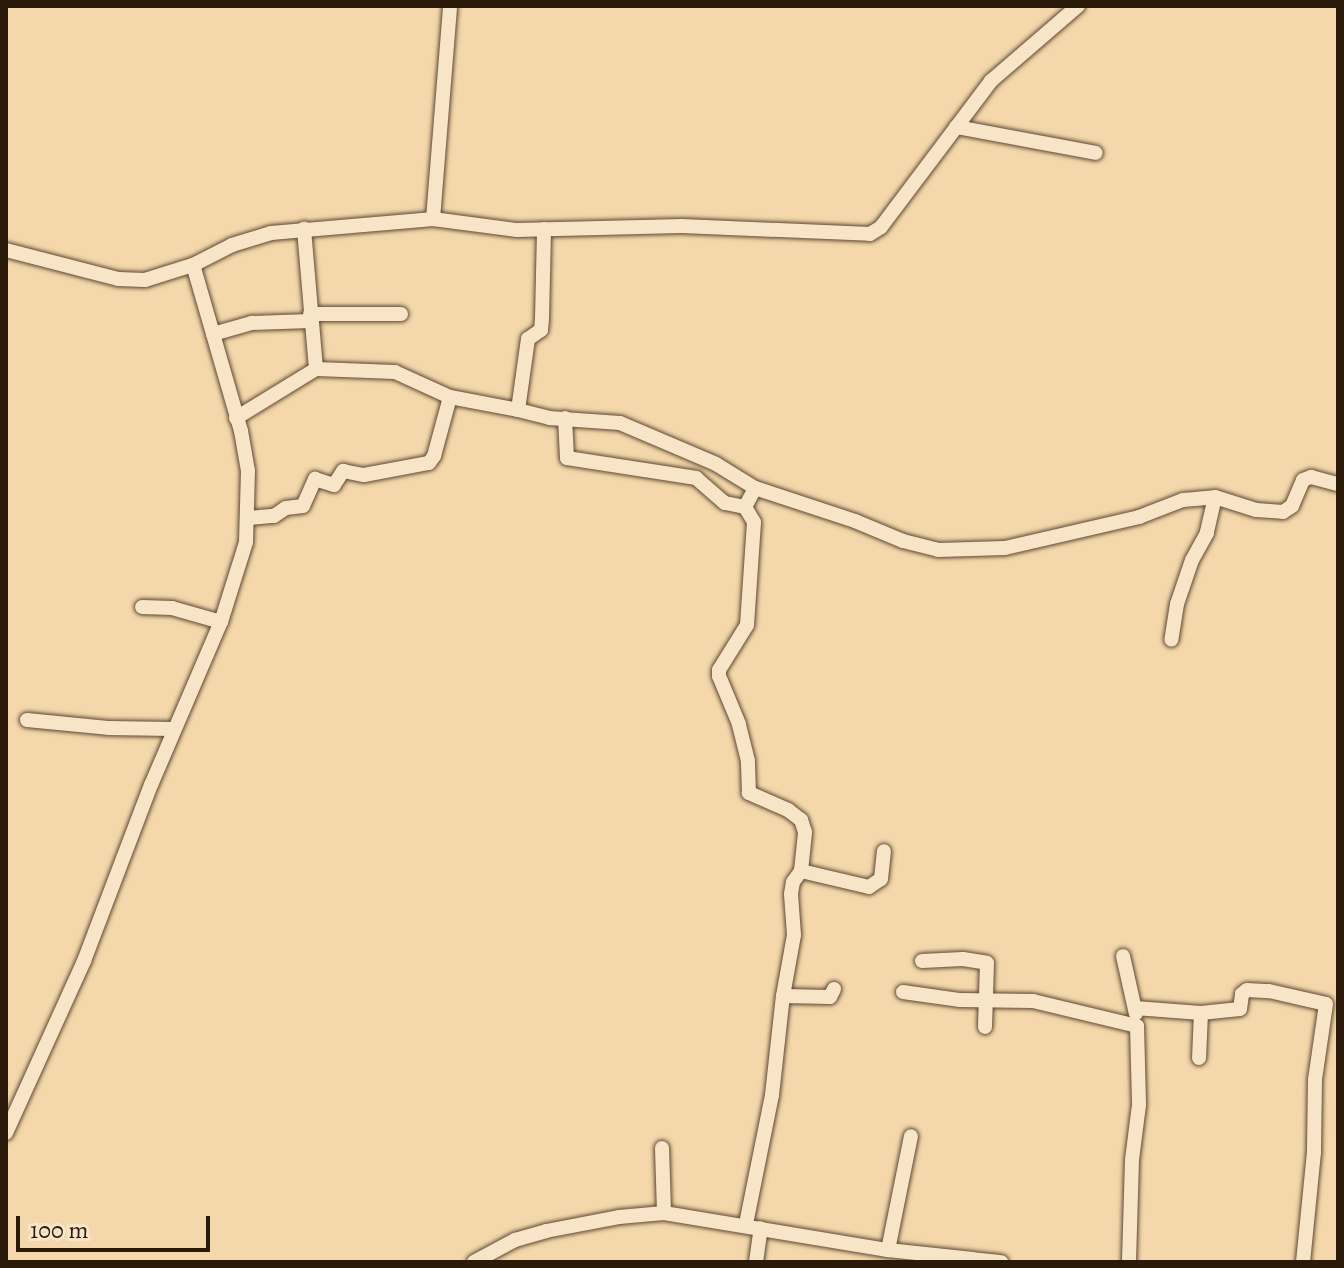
<!DOCTYPE html>
<style>
body{margin:0}
#map{position:relative;width:1344px;height:1268px;overflow:hidden;background:#f4d7ab;font-family:Alegreya,serif}
div>[style]{position:absolute}
.roads{filter:drop-shadow(0 0 2px #5d4832) drop-shadow(0 0 2px #5d4832)}
.street>*{height:14px;margin:-7px;padding:0 7px;transform-origin:7px;border-radius:7px;background:#f8e5c8}
span{translate:-50% -50%;white-space:nowrap;text-align:center;line-height:1.15;-webkit-text-stroke:6px #f8e5c8;paint-order:stroke}
.frame{position:absolute;inset:0;border:8px solid #2b1909;pointer-events:none}
.scale{position:absolute;left:16px;top:1216px;width:194px;height:36px;box-sizing:border-box;border:4px solid #2b1909;border-top:0;padding-left:10px;font-size:24px;line-height:28px;white-space:nowrap;color:#2b1909;-webkit-text-stroke:6px #f8e5c8;paint-order:stroke}
</style>
<div id="map">
<div class="roads">
<div class="street">
<div style="left:956px;top:127px;width:142px;rotate:10.5deg"></div>
<div style="left:433px;top:219px;width:214px;rotate:-85.4deg"></div>
<div style="left:6px;top:250px;width:116px;rotate:14.5deg"></div>
<div style="left:118px;top:279px;width:27px;rotate:2deg"></div>
<div style="left:145px;top:280px;width:50px;rotate:-17.4deg"></div>
<div style="left:193px;top:265px;width:44px;rotate:-27.1deg"></div>
<div style="left:232px;top:245px;width:41px;rotate:-17.1deg"></div>
<div style="left:271px;top:233px;width:163px;rotate:-4.9deg"></div>
<div style="left:433px;top:219px;width:85px;rotate:7.5deg"></div>
<div style="left:517px;top:230px;width:165px;rotate:-1.4deg"></div>
<div style="left:682px;top:226px;width:188px;rotate:2.4deg"></div>
<div style="left:870px;top:234px;width:13px;rotate:-32deg"></div>
<div style="left:881px;top:227px;width:183px;rotate:-53deg"></div>
<div style="left:991px;top:81px;width:115px;rotate:-40.8deg"></div>
<div style="left:310px;top:314px;width:91px"></div>
<div style="left:213px;top:334px;width:41px;rotate:-15.8deg"></div>
<div style="left:252px;top:323px;width:59px;rotate:-1.9deg"></div>
<div style="left:316px;top:369px;width:79px;rotate:2.2deg"></div>
<div style="left:395px;top:372px;width:60px;rotate:24.4deg"></div>
<div style="left:518px;top:410px;width:32px;rotate:14deg"></div>
<div style="left:549px;top:418px;width:71px;rotate:4deg"></div>
<div style="left:620px;top:423px;width:104px;rotate:23.1deg"></div>
<div style="left:716px;top:464px;width:46px;rotate:31.6deg"></div>
<div style="left:755px;top:488px;width:105px;rotate:18.3deg"></div>
<div style="left:855px;top:521px;width:52px;rotate:22.6deg"></div>
<div style="left:903px;top:541px;width:36px;rotate:14deg"></div>
<div style="left:938px;top:550px;width:67px;rotate:-1.7deg"></div>
<div style="left:1005px;top:548px;width:138px;rotate:-13deg"></div>
<div style="left:1139px;top:517px;width:47px;rotate:-21.1deg"></div>
<div style="left:1183px;top:500px;width:32px;rotate:-5deg"></div>
<div style="left:1215px;top:497px;width:37px;rotate:103deg"></div>
<div style="left:1207px;top:533px;width:31px;rotate:119deg"></div>
<div style="left:1192px;top:560px;width:46px;rotate:108.8deg"></div>
<div style="left:1177px;top:604px;width:36px;rotate:99deg"></div>
<div style="left:236px;top:418px;width:94px;rotate:-31.5deg"></div>
<div style="left:316px;top:369px;width:141px;rotate:-94.9deg"></div>
<div style="left:565px;top:418px;width:40px;rotate:87.1deg"></div>
<div style="left:567px;top:458px;width:131px;rotate:8.8deg"></div>
<div style="left:696px;top:478px;width:38px;rotate:41deg"></div>
<div style="left:725px;top:503px;width:20px;rotate:11deg"></div>
<div style="left:1215px;top:497px;width:43px;rotate:17.6deg"></div>
<div style="left:1256px;top:510px;width:27px;rotate:4deg"></div>
<div style="left:1283px;top:512px;width:11px;rotate:-34deg"></div>
<div style="left:1292px;top:506px;width:28px;rotate:-67deg"></div>
<div style="left:1303px;top:480px;width:9px;rotate:-21deg"></div>
<div style="left:1311px;top:477px;width:28px;rotate:15deg"></div>
<div style="left:249px;top:518px;width:25px;rotate:-5deg"></div>
<div style="left:274px;top:516px;width:14px;rotate:-34deg"></div>
<div style="left:286px;top:508px;width:17px;rotate:-7deg"></div>
<div style="left:303px;top:506px;width:30px;rotate:-66deg"></div>
<div style="left:315px;top:479px;width:20px;rotate:18deg"></div>
<div style="left:334px;top:485px;width:17px;rotate:-57deg"></div>
<div style="left:343px;top:471px;width:21px;rotate:11deg"></div>
<div style="left:364px;top:475px;width:66px;rotate:-10.5deg"></div>
<div style="left:429px;top:463px;width:9px;rotate:-54deg"></div>
<div style="left:434px;top:456px;width:61px;rotate:-74.8deg"></div>
<div style="left:450px;top:397px;width:69px;rotate:10.8deg"></div>
<div style="left:518px;top:410px;width:72px;rotate:-82deg"></div>
<div style="left:528px;top:339px;width:16px;rotate:-35deg"></div>
<div style="left:541px;top:330px;width:11px;rotate:-85deg"></div>
<div style="left:542px;top:319px;width:90px;rotate:-88.7deg"></div>
<div style="left:142px;top:607px;width:30px;rotate:2deg"></div>
<div style="left:172px;top:608px;width:51px;rotate:15.9deg"></div>
<div style="left:27px;top:720px;width:81px;rotate:5.6deg"></div>
<div style="left:108px;top:728px;width:65px;rotate:0.9deg"></div>
<div style="left:801px;top:871px;width:70px;rotate:13.2deg"></div>
<div style="left:869px;top:887px;width:14px;rotate:-34deg"></div>
<div style="left:881px;top:879px;width:28px;rotate:-84deg"></div>
<div style="left:1123px;top:956px;width:59px;rotate:77.4deg"></div>
<div style="left:922px;top:961px;width:41px;rotate:-2.8deg"></div>
<div style="left:963px;top:959px;width:24px;rotate:9deg"></div>
<div style="left:987px;top:963px;width:64px;rotate:91.8deg"></div>
<div style="left:903px;top:992px;width:58px;rotate:8deg"></div>
<div style="left:960px;top:1000px;width:73px;rotate:0.8deg"></div>
<div style="left:1033px;top:1001px;width:107px;rotate:13.5deg"></div>
<div style="left:1137px;top:1026px;width:79px;rotate:88.5deg"></div>
<div style="left:1139px;top:1105px;width:55px;rotate:97.3deg"></div>
<div style="left:1132px;top:1160px;width:102px;rotate:91.7deg"></div>
<div style="left:783px;top:996px;width:47px;rotate:1.2deg"></div>
<div style="left:830px;top:997px;width:9px;rotate:-63deg"></div>
<div style="left:1135px;top:1008px;width:66px;rotate:4.3deg"></div>
<div style="left:1201px;top:1013px;width:45px;rotate:92.5deg"></div>
<div style="left:1201px;top:1013px;width:39px;rotate:-6deg"></div>
<div style="left:1240px;top:1009px;width:15px;rotate:-82deg"></div>
<div style="left:1242px;top:994px;width:6px;rotate:-39deg"></div>
<div style="left:1247px;top:990px;width:22px;rotate:3deg"></div>
<div style="left:1269px;top:991px;width:58px;rotate:12.8deg"></div>
<div style="left:1326px;top:1004px;width:76px;rotate:98.3deg"></div>
<div style="left:1315px;top:1079px;width:73px;rotate:90.8deg"></div>
<div style="left:1314px;top:1152px;width:111px;rotate:95.7deg"></div>
<div style="left:6px;top:1133px;width:189px;rotate:-65.6deg"></div>
<div style="left:84px;top:961px;width:188px;rotate:-69.2deg"></div>
<div style="left:151px;top:785px;width:177px;rotate:-66.8deg"></div>
<div style="left:221px;top:622px;width:84px;rotate:-72.6deg"></div>
<div style="left:246px;top:542px;width:71px;rotate:-88.4deg"></div>
<div style="left:248px;top:471px;width:41px;rotate:-99.9deg"></div>
<div style="left:241px;top:431px;width:173px;rotate:-106.1deg"></div>
<div style="left:662px;top:1148px;width:65px;rotate:88.2deg"></div>
<div style="left:746px;top:1224px;width:132px;rotate:-78.6deg"></div>
<div style="left:772px;top:1095px;width:100px;rotate:-83.7deg"></div>
<div style="left:783px;top:996px;width:62px;rotate:-79.8deg"></div>
<div style="left:794px;top:935px;width:41px;rotate:-94.2deg"></div>
<div style="left:791px;top:894px;width:12px;rotate:-81deg"></div>
<div style="left:793px;top:882px;width:14px;rotate:-54deg"></div>
<div style="left:801px;top:871px;width:39px;rotate:-84deg"></div>
<div style="left:805px;top:832px;width:13px;rotate:-108deg"></div>
<div style="left:801px;top:820px;width:16px;rotate:-142deg"></div>
<div style="left:788px;top:810px;width:43px;rotate:-156.4deg"></div>
<div style="left:749px;top:793px;width:32px;rotate:-92deg"></div>
<div style="left:748px;top:761px;width:38px;rotate:-104deg"></div>
<div style="left:739px;top:724px;width:52px;rotate:-112.6deg"></div>
<div style="left:719px;top:676px;width:6px;rotate:-90deg"></div>
<div style="left:719px;top:670px;width:53px;rotate:-58.1deg"></div>
<div style="left:747px;top:625px;width:103px;rotate:-86.1deg"></div>
<div style="left:754px;top:522px;width:17px;rotate:-121deg"></div>
<div style="left:745px;top:507px;width:21px;rotate:-62deg"></div>
<div style="left:888px;top:1250px;width:116px;rotate:-78.6deg"></div>
<div style="left:474px;top:1262px;width:47px;rotate:-28.2deg"></div>
<div style="left:515px;top:1240px;width:32px;rotate:-16deg"></div>
<div style="left:546px;top:1231px;width:74px;rotate:-10.9deg"></div>
<div style="left:619px;top:1217px;width:45px;rotate:-5.1deg"></div>
<div style="left:664px;top:1213px;width:227px;rotate:9.4deg"></div>
<div style="left:888px;top:1250px;width:114px;rotate:6.1deg"></div>
<div style="left:756px;top:1262px;width:34px;rotate:-82deg"></div>
</div>
</div>
<div class="frame"></div>
<div class="scale">100 m</div>
</div>
